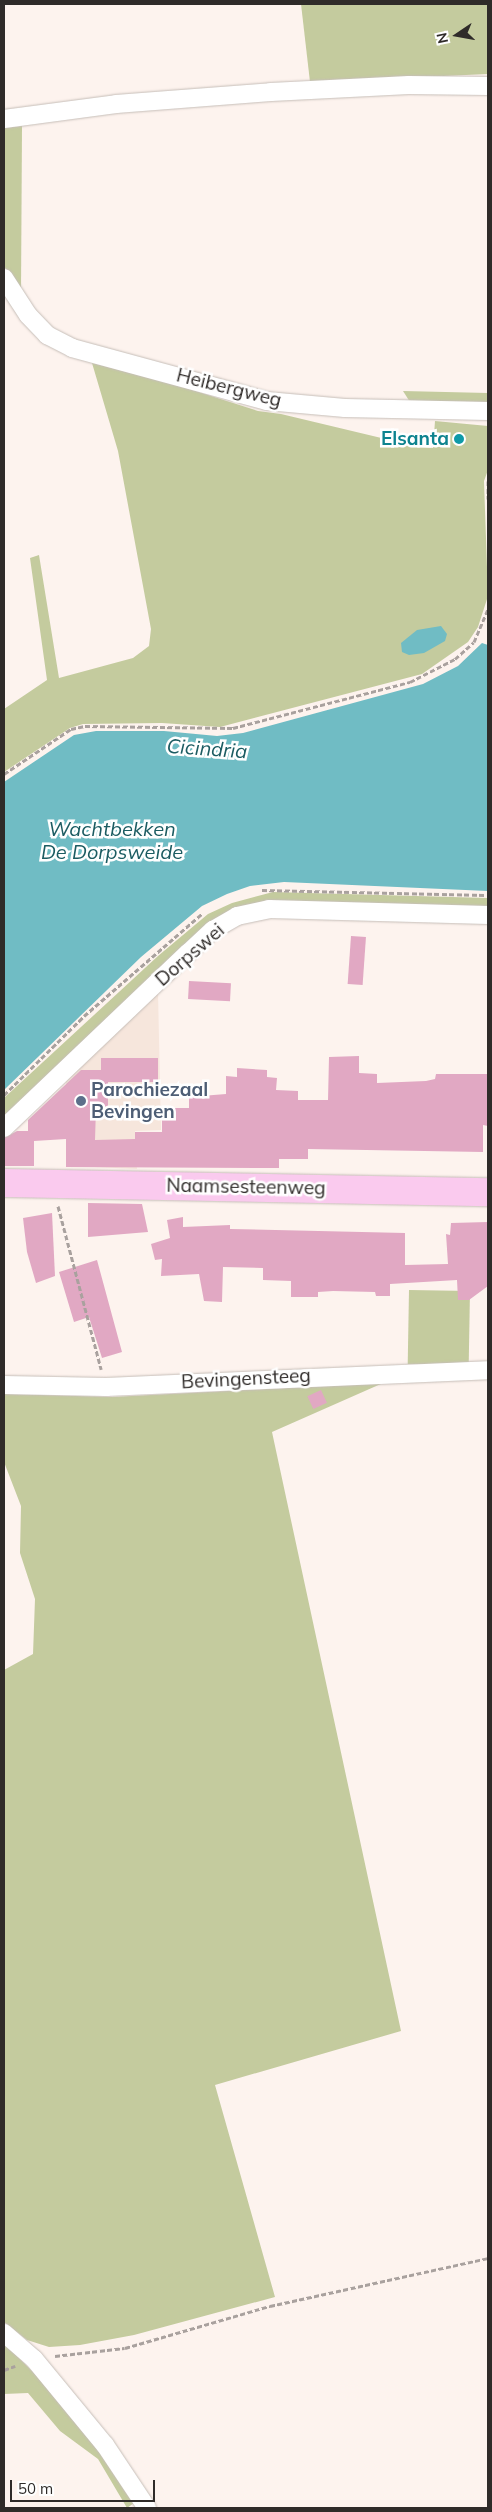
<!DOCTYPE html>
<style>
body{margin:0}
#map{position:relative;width:492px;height:2512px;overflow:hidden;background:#fdf3ee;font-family:Mulish,sans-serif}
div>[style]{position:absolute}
.built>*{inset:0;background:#f6e6dc}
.green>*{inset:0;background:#c4cb9e;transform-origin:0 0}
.water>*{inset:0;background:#70bcc4}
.building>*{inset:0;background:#e1a8c3;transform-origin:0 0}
.path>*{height:3px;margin-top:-1.5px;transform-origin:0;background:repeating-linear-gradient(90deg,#a9a19e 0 5px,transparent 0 7.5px)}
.roads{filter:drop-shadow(0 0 1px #c6beb8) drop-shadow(0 0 1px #c6beb8)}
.street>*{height:18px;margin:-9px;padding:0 9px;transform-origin:9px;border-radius:9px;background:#fff}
.primary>*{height:28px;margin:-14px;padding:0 14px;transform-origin:14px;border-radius:14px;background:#facaee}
.dots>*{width:14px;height:14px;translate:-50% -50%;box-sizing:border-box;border:2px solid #fff;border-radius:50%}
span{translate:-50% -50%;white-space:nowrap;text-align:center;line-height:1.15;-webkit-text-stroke:5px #fff;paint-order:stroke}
.street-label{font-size:19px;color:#2f2b29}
.culture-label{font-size:19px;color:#0d838f;font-weight:700}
.right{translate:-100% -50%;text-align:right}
.service-label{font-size:19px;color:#4e5e75;font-weight:700}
.left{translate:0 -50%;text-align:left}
.water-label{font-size:20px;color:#1c5c62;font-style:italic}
.frame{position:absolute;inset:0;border:5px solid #2f2b29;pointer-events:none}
.north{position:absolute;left:432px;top:10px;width:50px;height:50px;-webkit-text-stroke:4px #fff;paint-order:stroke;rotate:258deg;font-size:14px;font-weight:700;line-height:20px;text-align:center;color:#2f2b29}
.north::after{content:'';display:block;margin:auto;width:18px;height:22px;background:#2f2b29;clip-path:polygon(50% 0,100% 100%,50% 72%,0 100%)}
.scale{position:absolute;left:10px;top:2480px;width:145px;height:22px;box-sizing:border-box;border:2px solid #2f2b29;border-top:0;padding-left:6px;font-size:15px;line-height:18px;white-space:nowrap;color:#2f2b29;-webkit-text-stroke:4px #fff;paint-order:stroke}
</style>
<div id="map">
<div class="built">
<div style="clip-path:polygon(158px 992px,161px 1130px,135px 1131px,137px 1169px,93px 1167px,66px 1130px,66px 1074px)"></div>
</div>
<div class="green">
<div style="clip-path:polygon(301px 4px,488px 4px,488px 74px,310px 82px)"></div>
<div style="clip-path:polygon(22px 126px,21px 293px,4px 266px,4px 128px)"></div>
<div style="clip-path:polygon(92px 363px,164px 381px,258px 411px,281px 414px,419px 447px,433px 448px,435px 421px,488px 426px,488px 470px,484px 481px,488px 596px,478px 627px,468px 642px,422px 674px,220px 727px,162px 723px,83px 724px,70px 728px,4px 772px,4px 709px,47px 680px,30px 558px,39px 555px,59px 678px,133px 658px,149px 646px,151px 629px,118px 451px)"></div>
<div style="clip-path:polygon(403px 391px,488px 393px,488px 410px,410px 402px)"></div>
<div style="clip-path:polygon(273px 892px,488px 898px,488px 911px,248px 908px,149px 982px,4px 1117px,4px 1098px,158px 956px,208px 914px,232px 903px)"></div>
<div style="left:409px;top:1290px;width:61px;height:74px;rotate:1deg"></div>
<div style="clip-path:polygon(383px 1383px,272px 1432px,401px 2031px,215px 2085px,275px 2297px,134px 2335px,80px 2345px,49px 2347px,27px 2340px,4px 2322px,4px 1670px,33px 1654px,35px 1599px,20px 1553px,21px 1506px,4px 1462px,4px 1394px,112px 1397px)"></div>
<div style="clip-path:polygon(4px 2343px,47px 2386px,100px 2451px,134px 2503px,127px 2508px,98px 2459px,60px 2431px,28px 2393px,4px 2394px)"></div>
</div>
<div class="water">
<div style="clip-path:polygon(441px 626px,447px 634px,445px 641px,424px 653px,409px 655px,402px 652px,401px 643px,417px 630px)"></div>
<div style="clip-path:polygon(482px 643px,488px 645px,488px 891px,284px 882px,250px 886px,227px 894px,202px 906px,141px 957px,4px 1090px,4px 782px,74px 735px,96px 731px,164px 731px,217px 736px,243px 733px,423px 684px,458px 666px)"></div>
</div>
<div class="building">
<div style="left:351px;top:936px;width:15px;height:48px;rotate:4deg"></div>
<div style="left:189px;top:981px;width:42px;height:18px;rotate:3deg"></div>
<div style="clip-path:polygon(359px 1056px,359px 1073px,377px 1074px,377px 1083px,426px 1081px,435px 1079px,436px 1074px,488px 1074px,488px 1126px,483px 1125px,483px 1152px,308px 1149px,308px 1159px,279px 1159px,279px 1168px,66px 1167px,66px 1139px,34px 1141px,34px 1166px,4px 1166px,4px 1138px,17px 1131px,28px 1131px,28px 1120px,81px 1070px,101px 1070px,101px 1058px,158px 1058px,158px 1082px,108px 1082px,108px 1107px,96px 1108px,95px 1140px,135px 1139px,135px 1132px,162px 1132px,162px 1108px,189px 1108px,189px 1097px,226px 1094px,226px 1076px,237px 1077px,237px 1068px,267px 1070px,267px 1077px,277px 1078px,276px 1090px,298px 1091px,298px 1100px,328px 1100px,329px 1057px)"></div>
<div style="clip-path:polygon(88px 1203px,142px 1204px,148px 1232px,88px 1237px)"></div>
<div style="clip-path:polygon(52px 1213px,55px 1276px,36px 1283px,27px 1252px,23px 1218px)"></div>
<div style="clip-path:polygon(183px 1217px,183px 1227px,230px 1225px,230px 1229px,405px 1233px,405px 1265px,448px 1264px,446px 1234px,450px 1235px,451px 1223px,488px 1222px,488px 1286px,469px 1300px,458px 1300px,457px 1280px,390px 1284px,390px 1296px,376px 1296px,375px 1292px,333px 1291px,318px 1292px,318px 1297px,291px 1297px,291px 1281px,263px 1280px,263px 1268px,223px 1267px,222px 1302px,204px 1301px,199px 1274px,161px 1276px,162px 1259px,155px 1260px,151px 1244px,170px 1238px,167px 1220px)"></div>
<div style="clip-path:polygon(97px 1260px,122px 1352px,102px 1358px,89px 1317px,74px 1322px,59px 1272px)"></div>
<div style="left:321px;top:1390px;width:14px;height:15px;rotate:65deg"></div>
</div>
<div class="path">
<div style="left:488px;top:481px;width:18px;rotate:90deg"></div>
<div style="left:4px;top:774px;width:81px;rotate:-33.9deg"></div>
<div style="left:71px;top:729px;width:14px;rotate:-12deg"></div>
<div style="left:85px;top:726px;width:148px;rotate:0.8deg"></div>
<div style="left:233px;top:728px;width:183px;rotate:-14.6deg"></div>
<div style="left:410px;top:682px;width:51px;rotate:-27.1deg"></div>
<div style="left:455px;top:659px;width:25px;rotate:-42deg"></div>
<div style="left:474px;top:642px;width:36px;rotate:-67deg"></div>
<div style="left:262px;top:890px;width:223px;rotate:1.3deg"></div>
<div style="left:4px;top:1095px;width:112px;rotate:-44.6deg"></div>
<div style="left:84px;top:1016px;width:157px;rotate:-40.9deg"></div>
<div style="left:58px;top:1206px;width:169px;rotate:75.2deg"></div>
<div style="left:55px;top:2356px;width:70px;rotate:-6.5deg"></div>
<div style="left:125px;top:2348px;width:151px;rotate:-16.2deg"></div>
<div style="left:270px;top:2306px;width:223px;rotate:-12.4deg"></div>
<div style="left:4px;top:2370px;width:12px;rotate:-20deg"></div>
</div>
<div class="roads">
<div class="street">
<div style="left:4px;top:119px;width:113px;rotate:-7.6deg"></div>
<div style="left:116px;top:104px;width:155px;rotate:-4.4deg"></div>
<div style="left:271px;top:92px;width:138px;rotate:-2.9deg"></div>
<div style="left:409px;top:85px;width:79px;rotate:0.7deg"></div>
<div style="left:4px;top:278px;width:44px;rotate:57deg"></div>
<div style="left:28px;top:315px;width:28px;rotate:46deg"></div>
<div style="left:47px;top:335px;width:28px;rotate:27deg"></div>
<div style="left:72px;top:348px;width:202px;rotate:15.2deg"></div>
<div style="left:267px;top:401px;width:78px;rotate:5.1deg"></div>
<div style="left:345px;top:408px;width:143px;rotate:1.2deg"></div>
<div style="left:4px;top:1128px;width:254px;rotate:-43.6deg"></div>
<div style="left:188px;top:953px;width:34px;rotate:-43deg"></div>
<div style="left:213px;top:930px;width:28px;rotate:-30deg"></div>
<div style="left:237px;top:916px;width:33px;rotate:-12deg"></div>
<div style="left:269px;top:909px;width:219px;rotate:1.6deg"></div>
<div style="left:4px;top:1385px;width:102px;rotate:1.1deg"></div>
<div style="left:106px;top:1387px;width:382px;rotate:-2.5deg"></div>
<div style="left:4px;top:2333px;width:40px;rotate:41deg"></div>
<div style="left:34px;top:2359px;width:112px;rotate:50.5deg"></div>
<div style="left:105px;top:2445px;width:76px;rotate:56.3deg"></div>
</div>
<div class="primary">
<div style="left:4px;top:1183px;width:484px;rotate:1.1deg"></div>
</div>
</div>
<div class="dots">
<div style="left:459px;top:439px;background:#0f9aa8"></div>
<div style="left:81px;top:1101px;background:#5c6f8a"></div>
</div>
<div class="street-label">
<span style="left:229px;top:388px;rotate:14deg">Heibergweg</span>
<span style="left:190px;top:955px;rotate:-41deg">Dorpswei</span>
<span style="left:246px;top:1187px;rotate:1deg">Naamsesteenweg</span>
<span style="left:246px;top:1379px;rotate:-3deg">Bevingensteeg</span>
</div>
<div class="culture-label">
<span class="right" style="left:449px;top:439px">Elsanta</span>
</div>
<div class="service-label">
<span class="left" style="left:91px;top:1101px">Parochiezaal<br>Bevingen</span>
</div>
<div class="water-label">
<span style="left:207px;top:748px;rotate:4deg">Cicindria</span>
<span style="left:112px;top:840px">Wachtbekken<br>De Dorpsweide</span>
</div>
<div class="frame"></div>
<div class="north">N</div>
<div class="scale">50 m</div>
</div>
